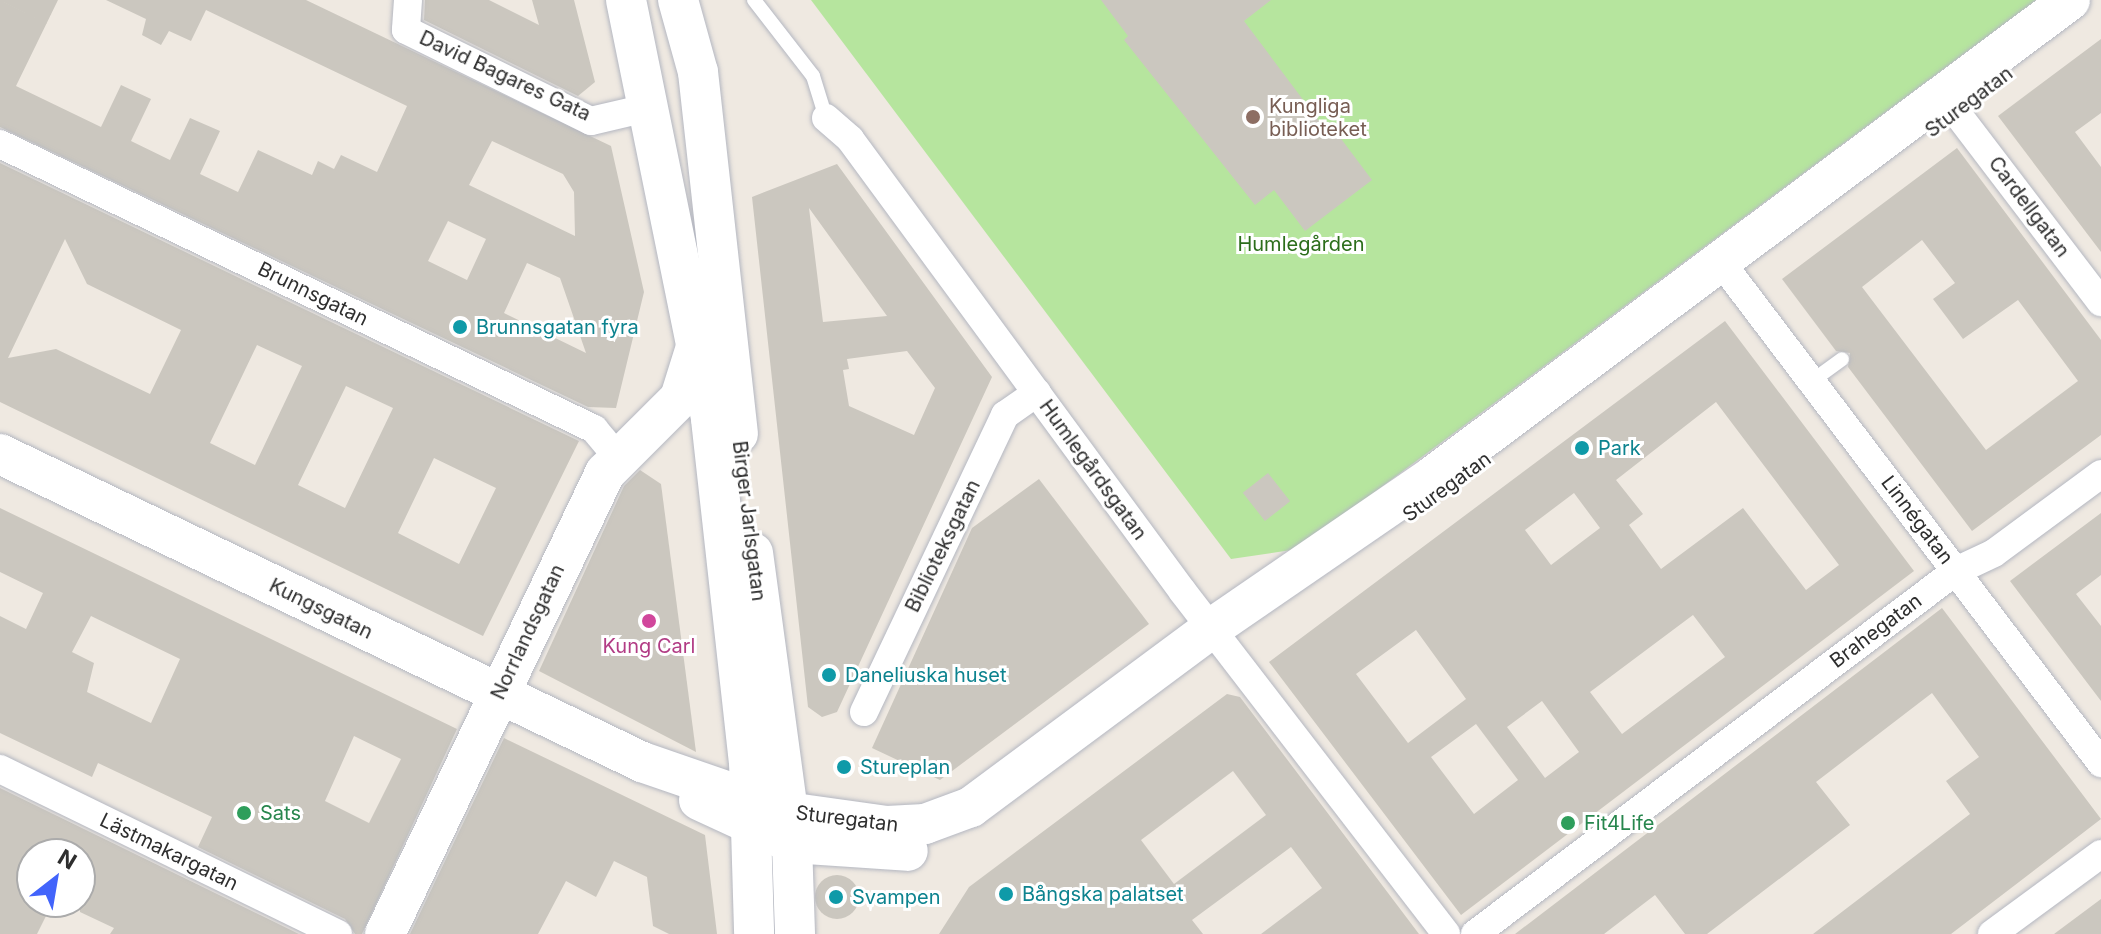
<!DOCTYPE html>
<meta charset="utf-8">
<style>
body{margin:0}
#map{position:relative;width:2101px;height:934px;overflow:hidden;background:#efe9e1;font-family:Inter,sans-serif}
div>[style]{position:absolute}
.green>*{inset:0;background:#b6e59e}
.building>*{inset:0;background:#cbc7bf;transform-origin:0 0}
.round{border-radius:50%}
.roads{filter:drop-shadow(0 0 2px #b4b7c1) drop-shadow(0 0 2px #b4b7c1)}
.lane>*{height:14px;margin:-7px;padding:0 7px;transform-origin:7px;border-radius:7px;background:#fff}
.street>*{height:28px;margin:-14px;padding:0 14px;transform-origin:14px;border-radius:14px;background:#fff}
.secondary>*{height:40px;margin:-20px;padding:0 20px;transform-origin:20px;border-radius:20px;background:#fff}
.dots>*{width:22px;height:22px;translate:-50% -50%;box-sizing:border-box;border:4px solid #fff;border-radius:50%}
span{translate:-50% -50%;white-space:nowrap;text-align:center;line-height:1.15;-webkit-text-stroke:6px #fff;paint-order:stroke}
.street-label{font-size:20px;color:#2e2e2e}
.education-label{font-size:20px;color:#785e54}
.left{translate:0 -50%;text-align:left}
.park-label{font-size:20px;color:#2c6e1b}
.culture-label{font-size:20px;color:#0d838f}
.hotel-label{font-size:20px;color:#b23c85}
.leisure-label{font-size:20px;color:#27864d}
.north{position:absolute;left:16px;top:838px;width:80px;height:80px;box-sizing:border-box;background:#fff;border:2px solid #ababab;border-radius:50%;rotate:31deg;font-size:22px;font-weight:700;line-height:32px;text-align:center;color:#2e2e2e}
.north::after{content:'';display:block;margin:auto;width:28px;height:36px;background:#4264fb;clip-path:polygon(50% 0,100% 100%,50% 72%,0 100%)}
</style>
<div id="map">
<div class="green">
<div style="clip-path:polygon(811px 0,2036px 0,1298px 549px,1231px 559px)"></div>
</div>
<div class="building">
<div style="clip-path:polygon(evenodd,0 0,58px 0,16px 86px,101px 127px,121px 85px,151px 99px,131px 141px,170px 160px,190px 118px,220px 131px,200px 174px,238px 192px,258px 150px,312px 175px,318px 161px,334px 169px,341px 155px,377px 172px,407px 106px,206px 10px,191px 41px,169px 31px,161px 45px,142px 35px,146px 19px,106px 0,306px 0,611px 146px,644px 292px,616px 408px,588px 407px,0 127px,0 0,492px 141px,563px 174px,574px 192px,575px 236px,469px 185px,492px 141px,0 0,448px 221px,486px 239px,467px 280px,428px 261px,448px 221px,0 0,527px 263px,560px 278px,586px 353px,504px 313px,527px 263px)"></div>
<div style="clip-path:polygon(425px 0,489px 0,539px 25px,532px 0,574px 0,595px 82px,578px 96px,424px 20px)"></div>
<div style="clip-path:polygon(1101px 0,1271px 0,1244px 21px,1325px 129px,1330px 124px,1372px 180px,1305px 231px,1274px 190px,1255px 205px,1124px 40px,1128px 36px)"></div>
<div style="clip-path:polygon(2101px 39px,2101px 113px,2075px 132px,2101px 167px,2101px 252px,1998px 116px)"></div>
<div style="clip-path:polygon(evenodd,1957px 148px,2101px 340px,2101px 435px,1972px 531px,1848px 367px,1850px 353px,1836px 351px,1782px 279px,1957px 148px,1922px 240px,1955px 283px,1933px 299px,1963px 339px,2018px 300px,2078px 381px,1986px 450px,1862px 287px,1922px 240px)"></div>
<div style="clip-path:polygon(evenodd,0 163px,579px 441px,483px 636px,0 402px,0 163px,65px 239px,87px 284px,181px 330px,150px 394px,56px 349px,8px 358px,65px 239px,0 163px,257px 345px,302px 366px,255px 465px,210px 443px,257px 345px,0 163px,346px 386px,393px 408px,345px 508px,298px 485px,346px 386px,0 163px,434px 458px,496px 488px,459px 564px,398px 533px,434px 458px)"></div>
<div style="clip-path:polygon(evenodd,837px 164px,992px 377px,837px 712px,822px 717px,808px 707px,752px 197px,837px 164px,809px 208px,887px 316px,823px 322px,809px 208px,837px 164px,907px 351px,935px 388px,914px 435px,849px 406px,843px 370px,849px 369px,847px 359px,907px 351px)"></div>
<div style="clip-path:polygon(evenodd,1725px 321px,1914px 571px,1461px 915px,1269px 662px,1725px 321px,1716px 402px,1839px 565px,1806px 590px,1743px 508px,1661px 569px,1629px 525px,1643px 514px,1616px 480px,1716px 402px,1725px 321px,1574px 493px,1600px 528px,1551px 565px,1525px 530px,1574px 493px,1725px 321px,1693px 615px,1725px 657px,1622px 734px,1590px 692px,1693px 615px,1725px 321px,1416px 630px,1466px 699px,1408px 743px,1356px 674px,1416px 630px,1725px 321px,1542px 701px,1579px 752px,1545px 778px,1507px 727px,1542px 701px,1725px 321px,1476px 724px,1518px 780px,1474px 814px,1431px 757px,1476px 724px)"></div>
<div style="clip-path:polygon(640px 470px,661px 484px,696px 752px,539px 671px,624px 486px)"></div>
<div style="left:1268px;top:473px;width:36px;height:32px;rotate:52deg"></div>
<div style="clip-path:polygon(1039px 479px,1149px 624px,940px 780px,872px 748px,972px 528px)"></div>
<div style="clip-path:polygon(evenodd,0 508px,457px 729px,362px 934px,355px 934px,345px 919px,198px 847px,212px 817px,98px 763px,92px 777px,0 733px,0 616px,26px 629px,43px 593px,0 572px,0 508px,91px 616px,180px 659px,151px 723px,87px 692px,94px 663px,72px 652px,91px 616px,0 508px,354px 736px,401px 759px,369px 823px,325px 801px,354px 736px)"></div>
<div style="clip-path:polygon(2101px 513px,2101px 575px,2076px 594px,2101px 626px,2101px 701px,2010px 581px)"></div>
<div style="clip-path:polygon(1942px 608px,2101px 819px,2019px 882px,1951px 934px,1813px 934px,1970px 814px,1946px 781px,1979px 757px,1932px 693px,1816px 782px,1850px 825px,1707px 934px,1685px 934px,1655px 895px,1604px 934px,1515px 934px)"></div>
<div style="clip-path:polygon(evenodd,1227px 694px,1240px 697px,1419px 934px,1261px 934px,1322px 888px,1291px 847px,1192px 920px,1203px 934px,939px 934px,969px 887px,1227px 694px,1233px 771px,1266px 815px,1174px 884px,1141px 840px,1233px 771px)"></div>
<div style="clip-path:polygon(504px 738px,705px 835px,717px 934px,669px 934px,653px 926px,647px 877px,614px 861px,596px 897px,566px 881px,538px 934px,410px 934px)"></div>
<div style="clip-path:polygon(0 788px,299px 934px,110px 934px,114px 928px,80px 912px,80px 854px,32px 854px,32px 902px,53px 902px,37px 934px,0 934px)"></div>
<div class="round" style="left:815px;top:875px;width:44px;height:44px"></div>
<div style="clip-path:polygon(2101px 899px,2101px 934px,2054px 934px)"></div>
</div>
<div class="roads">
<div class="lane">
<div style="left:754px;top:0;width:96px;rotate:52.2deg"></div>
<div style="left:813px;top:76px;width:44px;rotate:72.8deg"></div>
<div style="left:1812px;top:381px;width:37px;rotate:-36deg"></div>
</div>
<div class="street">
<div style="left:408px;top:0;width:30px;rotate:94deg"></div>
<div style="left:406px;top:30px;width:206px;rotate:26.2deg"></div>
<div style="left:591px;top:121px;width:62px;rotate:-13.1deg"></div>
<div style="left:1956px;top:112px;width:239px;rotate:52.7deg"></div>
<div style="left:826px;top:118px;width:32px;rotate:41deg"></div>
<div style="left:850px;top:139px;width:562px;rotate:53.68deg"></div>
<div style="left:1183px;top:592px;width:431px;rotate:52.4deg"></div>
<div style="left:0;top:144px;width:659px;rotate:25.63deg"></div>
<div style="left:594px;top:429px;width:35px;rotate:50deg"></div>
<div style="left:1733px;top:278px;width:609px;rotate:52.81deg"></div>
<div style="left:864px;top:712px;width:329px;rotate:-64.6deg"></div>
<div style="left:1005px;top:415px;width:39px;rotate:-35deg"></div>
<div style="left:0;top:769px;width:376px;rotate:26deg"></div>
<div style="left:1475px;top:934px;width:603px;rotate:-37.04deg"></div>
<div style="left:1956px;top:571px;width:42px;rotate:-25.3deg"></div>
<div style="left:1994px;top:553px;width:133px;rotate:-36.4deg"></div>
<div style="left:1992px;top:934px;width:135px;rotate:-36.3deg"></div>
</div>
<div class="secondary">
<div style="left:626px;top:0;width:428px;rotate:78.5deg"></div>
<div style="left:711px;top:419px;width:344px;rotate:83.7deg"></div>
<div style="left:749px;top:761px;width:173px;rotate:88.3deg"></div>
<div style="left:678px;top:0;width:75px;rotate:74.5deg"></div>
<div style="left:698px;top:72px;width:364px;rotate:83.7deg"></div>
<div style="left:0;top:454px;width:712px;rotate:25.63deg"></div>
<div style="left:642px;top:762px;width:153px;rotate:19deg"></div>
<div style="left:787px;top:812px;width:101px;rotate:8deg"></div>
<div style="left:887px;top:826px;width:38px;rotate:-3deg"></div>
<div style="left:925px;top:824px;width:49px;rotate:-20.3deg"></div>
<div style="left:971px;top:807px;width:300px;rotate:-36.6deg"></div>
<div style="left:1212px;top:628px;width:268px;rotate:-34.5deg"></div>
<div style="left:1433px;top:476px;width:795px;rotate:-36.77deg"></div>
<div style="left:753px;top:553px;width:293px;rotate:82.3deg"></div>
<div style="left:792px;top:843px;width:91px;rotate:88.1deg"></div>
<div style="left:699px;top:800px;width:102px;rotate:24.8deg"></div>
<div style="left:792px;top:843px;width:116px;rotate:3.9deg"></div>
<div style="left:385px;top:934px;width:511px;rotate:-64.49deg"></div>
<div style="left:605px;top:473px;width:106px;rotate:-45deg"></div>
<div style="left:680px;top:398px;width:50px;rotate:-72.6deg"></div>
</div>
</div>
<div class="dots">
<div style="left:1253px;top:117px;background:#8d6e63"></div>
<div style="left:460px;top:327px;background:#0f9aa8"></div>
<div style="left:1582px;top:448px;background:#0f9aa8"></div>
<div style="left:649px;top:621px;background:#d1479c"></div>
<div style="left:829px;top:675px;background:#0f9aa8"></div>
<div style="left:844px;top:767px;background:#0f9aa8"></div>
<div style="left:244px;top:813px;background:#2e9e5b"></div>
<div style="left:1568px;top:823px;background:#2e9e5b"></div>
<div style="left:1006px;top:894px;background:#0f9aa8"></div>
<div style="left:836px;top:897px;background:#0f9aa8"></div>
</div>
<div class="street-label">
<span style="left:505px;top:76px;rotate:25deg">David Bagares Gata</span>
<span style="left:1969px;top:102px;rotate:-37deg">Sturegatan</span>
<span style="left:2029px;top:207px;rotate:53deg">Cardellgatan</span>
<span style="left:313px;top:294px;rotate:26deg">Brunnsgatan</span>
<span style="left:1093px;top:470px;rotate:54deg">Humlegårdsgatan</span>
<span style="left:1447px;top:487px;rotate:-36deg">Sturegatan</span>
<span style="left:1917px;top:520px;rotate:53deg">Linnégatan</span>
<span style="left:749px;top:521px;rotate:83deg">Birger Jarlsgatan</span>
<span style="left:943px;top:546px;rotate:-64deg">Biblioteksgatan</span>
<span style="left:321px;top:609px;rotate:26deg">Kungsgatan</span>
<span style="left:1876px;top:631px;rotate:-37deg">Brahegatan</span>
<span style="left:528px;top:632px;rotate:-65deg">Norrlandsgatan</span>
<span style="left:847px;top:819px;rotate:7deg">Sturegatan</span>
<span style="left:169px;top:852px;rotate:26deg">Lästmakargatan</span>
</div>
<div class="education-label">
<span class="left" style="left:1269px;top:118px">Kungliga<br>biblioteket</span>
</div>
<div class="park-label">
<span style="left:1301px;top:244px">Humlegården</span>
</div>
<div class="culture-label">
<span class="left" style="left:476px;top:327px">Brunnsgatan fyra</span>
<span class="left" style="left:1598px;top:448px">Park</span>
<span class="left" style="left:845px;top:675px">Daneliuska huset</span>
<span class="left" style="left:860px;top:767px">Stureplan</span>
<span class="left" style="left:1022px;top:894px">Bångska palatset</span>
<span class="left" style="left:852px;top:897px">Svampen</span>
</div>
<div class="hotel-label">
<span style="left:649px;top:646px">Kung Carl</span>
</div>
<div class="leisure-label">
<span class="left" style="left:260px;top:813px">Sats</span>
<span class="left" style="left:1584px;top:823px">Fit4Life</span>
</div>
<div class="north">N</div>
</div>
